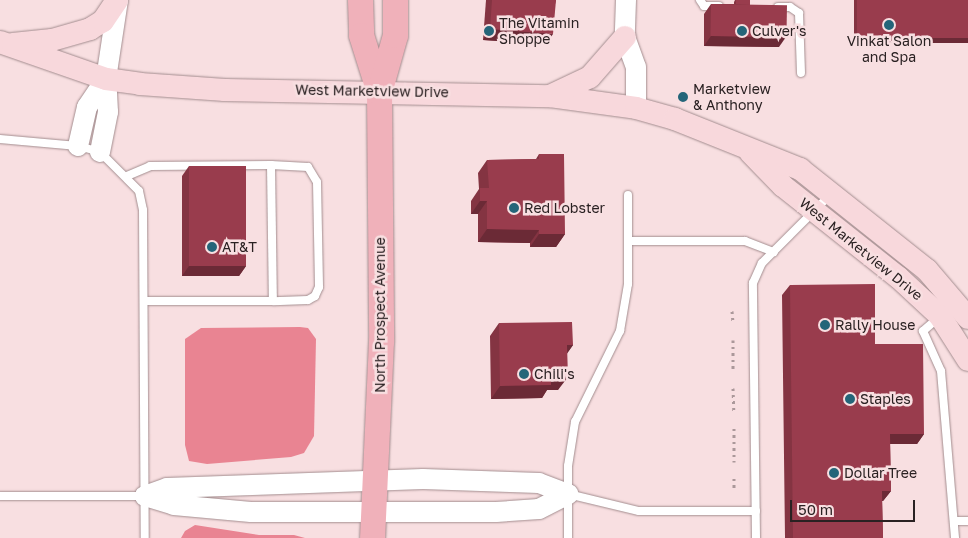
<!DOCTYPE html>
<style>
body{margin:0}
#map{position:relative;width:968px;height:538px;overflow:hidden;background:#f8dfe1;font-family:"Golos Text",sans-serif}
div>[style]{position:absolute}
.water>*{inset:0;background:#e98492}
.path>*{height:3px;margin-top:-1.5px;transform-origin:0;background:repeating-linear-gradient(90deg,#ab989a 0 2.5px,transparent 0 6.5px)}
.roads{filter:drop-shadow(0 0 1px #a38d8f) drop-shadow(0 0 1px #a38d8f)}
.service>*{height:8px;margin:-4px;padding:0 4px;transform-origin:4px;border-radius:4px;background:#fff}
.tertiary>*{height:20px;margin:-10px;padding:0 10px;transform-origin:10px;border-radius:10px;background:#fff}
.secondary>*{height:22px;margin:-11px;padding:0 11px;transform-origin:11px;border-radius:11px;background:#f8d8dc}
.primary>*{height:25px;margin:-12.5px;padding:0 12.5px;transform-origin:12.5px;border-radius:12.5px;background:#f0b1ba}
.wall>*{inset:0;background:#843442;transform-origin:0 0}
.shaded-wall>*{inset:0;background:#6b2a36;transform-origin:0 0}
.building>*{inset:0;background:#993c4d;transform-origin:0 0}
.dots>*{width:14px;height:14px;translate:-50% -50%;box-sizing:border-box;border:2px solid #f8dfe1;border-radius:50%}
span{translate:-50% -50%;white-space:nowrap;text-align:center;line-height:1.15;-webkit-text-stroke:5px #f8dfe1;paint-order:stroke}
.poi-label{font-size:14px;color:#2a2122}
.left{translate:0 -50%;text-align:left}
.street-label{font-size:14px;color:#2a2122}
.scale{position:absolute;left:790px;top:500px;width:125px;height:22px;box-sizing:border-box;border:2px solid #2a2122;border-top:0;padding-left:6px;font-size:15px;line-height:18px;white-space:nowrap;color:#2a2122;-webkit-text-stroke:4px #f8dfe1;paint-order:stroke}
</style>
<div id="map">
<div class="water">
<div style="clip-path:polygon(300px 327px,308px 328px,316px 339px,314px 436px,304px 453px,291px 457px,207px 464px,189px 461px,185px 445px,185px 339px,201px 328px)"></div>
<div style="clip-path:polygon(195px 525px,259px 535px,294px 535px,305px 538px,181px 538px,185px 531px)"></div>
</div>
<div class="path">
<div style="left:732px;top:311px;width:11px;rotate:85deg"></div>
<div style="left:733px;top:340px;width:32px;rotate:90deg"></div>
<div style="left:733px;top:388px;width:24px;rotate:88deg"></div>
<div style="left:734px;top:428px;width:34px;rotate:90deg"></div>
<div style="left:734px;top:478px;width:11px;rotate:90deg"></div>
</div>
<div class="roads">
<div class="service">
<div style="left:700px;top:0;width:7px;rotate:56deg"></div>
<div style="left:704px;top:6px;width:15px"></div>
<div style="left:778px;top:7px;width:12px"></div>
<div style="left:790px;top:7px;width:11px;rotate:34deg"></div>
<div style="left:799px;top:13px;width:60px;rotate:88.1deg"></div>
<div style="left:0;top:139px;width:78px;rotate:5.1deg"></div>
<div style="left:78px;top:146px;width:23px;rotate:15deg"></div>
<div style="left:100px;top:152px;width:55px;rotate:45deg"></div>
<div style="left:139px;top:191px;width:19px;rotate:78deg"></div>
<div style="left:143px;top:210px;width:328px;rotate:89.7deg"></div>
<div style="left:271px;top:165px;width:37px;rotate:3deg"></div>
<div style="left:308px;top:167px;width:17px;rotate:59deg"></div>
<div style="left:317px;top:182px;width:105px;rotate:88.9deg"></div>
<div style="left:319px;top:287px;width:10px;rotate:114deg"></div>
<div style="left:315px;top:296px;width:8px;rotate:150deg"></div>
<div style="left:308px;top:300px;width:35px;rotate:178deg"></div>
<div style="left:127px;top:176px;width:25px;rotate:-23deg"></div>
<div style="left:150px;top:166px;width:121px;rotate:-0.5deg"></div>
<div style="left:271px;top:165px;width:136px;rotate:89.2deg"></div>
<div style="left:273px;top:301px;width:129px;rotate:180deg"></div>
<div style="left:628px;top:195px;width:46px;rotate:90deg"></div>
<div style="left:938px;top:318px;width:20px;rotate:139deg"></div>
<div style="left:923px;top:331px;width:44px;rotate:65.8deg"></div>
<div style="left:941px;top:371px;width:168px;rotate:85.2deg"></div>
<div style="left:568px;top:494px;width:73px;rotate:13.5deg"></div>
<div style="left:639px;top:511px;width:117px"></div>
<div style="left:0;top:496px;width:145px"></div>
<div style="left:955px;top:521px;width:13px"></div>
<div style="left:568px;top:538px;width:72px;rotate:-90deg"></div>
<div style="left:568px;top:466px;width:45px;rotate:-81deg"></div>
<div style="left:575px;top:422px;width:102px;rotate:-63.7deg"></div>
<div style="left:620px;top:331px;width:48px;rotate:-80.3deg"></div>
<div style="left:628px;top:284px;width:43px;rotate:-90deg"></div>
<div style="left:628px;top:241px;width:117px"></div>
<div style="left:745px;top:241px;width:31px;rotate:21deg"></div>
<div style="left:756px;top:538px;width:255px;rotate:-90.7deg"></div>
<div style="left:753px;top:283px;width:22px;rotate:-66deg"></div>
<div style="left:762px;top:263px;width:96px;rotate:-45deg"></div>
</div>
<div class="tertiary">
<div style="left:626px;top:0;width:37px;rotate:92deg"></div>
<div style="left:625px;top:37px;width:32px;rotate:70deg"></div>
<div style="left:636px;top:67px;width:41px;rotate:90deg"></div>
<div style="left:78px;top:146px;width:40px;rotate:-77deg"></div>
<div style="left:87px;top:107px;width:34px;rotate:-56deg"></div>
<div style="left:100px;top:152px;width:41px;rotate:-78.7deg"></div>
<div style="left:108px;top:112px;width:33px;rotate:-93deg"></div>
<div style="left:106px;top:79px;width:80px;rotate:-81.4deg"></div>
<div style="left:145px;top:496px;width:30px;rotate:17deg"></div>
<div style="left:174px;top:505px;width:77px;rotate:5.2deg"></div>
<div style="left:251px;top:512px;width:245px"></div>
<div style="left:496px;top:512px;width:43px;rotate:-4deg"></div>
<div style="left:539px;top:509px;width:33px;rotate:-27deg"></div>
<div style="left:145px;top:496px;width:23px;rotate:-20deg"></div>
<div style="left:167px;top:488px;width:256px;rotate:-2deg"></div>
<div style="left:423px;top:479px;width:116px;rotate:2deg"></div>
<div style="left:539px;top:483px;width:31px;rotate:21deg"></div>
</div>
<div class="secondary">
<div style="left:0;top:42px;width:112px;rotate:19.2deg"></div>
<div style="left:106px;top:79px;width:34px;rotate:8deg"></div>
<div style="left:140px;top:84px;width:85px;rotate:4deg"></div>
<div style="left:225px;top:90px;width:325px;rotate:1.1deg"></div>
<div style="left:550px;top:96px;width:87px;rotate:7.9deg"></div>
<div style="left:636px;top:108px;width:41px;rotate:15.8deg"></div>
<div style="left:675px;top:119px;width:135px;rotate:21.8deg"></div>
<div style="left:800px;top:169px;width:162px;rotate:38.5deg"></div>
<div style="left:927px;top:270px;width:63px;rotate:49.5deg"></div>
<div style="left:13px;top:44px;width:39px;rotate:-6deg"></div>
<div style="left:52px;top:40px;width:40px;rotate:-16deg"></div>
<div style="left:90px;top:29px;width:15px;rotate:-32deg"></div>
<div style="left:103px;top:21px;width:25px;rotate:-56deg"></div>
<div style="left:550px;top:96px;width:44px;rotate:-25.4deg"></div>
<div style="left:590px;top:77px;width:53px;rotate:-48.8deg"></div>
<div style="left:750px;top:152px;width:47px;rotate:45.9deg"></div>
<div style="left:783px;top:186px;width:147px;rotate:38.4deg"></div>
<div style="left:898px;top:277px;width:57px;rotate:42.9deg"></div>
<div style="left:940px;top:316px;width:52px;rotate:57.5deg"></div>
</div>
<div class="primary">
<div style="left:360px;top:0;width:35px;rotate:88deg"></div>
<div style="left:361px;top:35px;width:60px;rotate:72.5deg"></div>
<div style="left:379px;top:92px;width:249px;rotate:89.5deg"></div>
<div style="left:381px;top:341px;width:197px;rotate:92.6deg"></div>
<div style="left:379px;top:92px;width:59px;rotate:-74.3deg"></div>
<div style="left:395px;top:35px;width:35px;rotate:-90deg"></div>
</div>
</div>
<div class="wall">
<div style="clip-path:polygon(486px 0,556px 0,546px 44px,483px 40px)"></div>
<div style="clip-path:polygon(735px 0,750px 0,750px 5px,779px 47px,704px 46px,704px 14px,711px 4px,734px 4px,734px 2px)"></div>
<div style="left:854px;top:0;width:114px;height:42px"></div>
<div style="clip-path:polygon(539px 154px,565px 234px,556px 247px,530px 247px,530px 243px,478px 242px,478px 214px,471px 214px,471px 201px,479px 189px,478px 173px,487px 160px,536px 159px)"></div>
<div style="clip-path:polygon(189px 166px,246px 266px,239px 276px,182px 276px,182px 176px)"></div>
<div style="clip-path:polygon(790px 285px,875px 344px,924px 434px,917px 444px,890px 444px,891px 491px,883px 501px,882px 501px,883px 538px,785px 538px,782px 295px)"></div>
<div style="clip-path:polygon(499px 323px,573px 345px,567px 353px,558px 390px,547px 390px,542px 398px,491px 399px,490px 336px)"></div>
</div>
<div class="shaded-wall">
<div style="clip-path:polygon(490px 29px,553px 34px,546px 44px,483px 40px)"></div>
<div style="clip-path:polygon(711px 36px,786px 37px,779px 47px,704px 46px)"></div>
<div style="left:857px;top:38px;width:111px;height:5px"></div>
<div style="clip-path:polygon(480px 201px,487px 201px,478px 214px,471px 214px)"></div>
<div style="clip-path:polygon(487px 229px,539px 230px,530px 243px,478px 242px)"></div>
<div style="clip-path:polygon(539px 234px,565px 234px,556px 247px,530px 247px)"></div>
<div style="clip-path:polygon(189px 266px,246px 266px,239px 276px,182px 276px)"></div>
<div style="clip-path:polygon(567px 345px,573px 345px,564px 358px)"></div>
<div style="clip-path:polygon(551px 377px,568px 377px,558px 390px,547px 390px,542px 398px,491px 399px,500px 386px)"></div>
<div style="clip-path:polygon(890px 434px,924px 434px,917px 444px,883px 444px)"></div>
<div style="clip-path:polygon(882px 491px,891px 491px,883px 501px,875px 501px)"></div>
</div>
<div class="building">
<div style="clip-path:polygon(492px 0,556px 0,553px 34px,490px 29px)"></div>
<div style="clip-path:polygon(736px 0,750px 0,750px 5px,736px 4px)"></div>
<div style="left:857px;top:0;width:111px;height:38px"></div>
<div style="left:711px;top:4px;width:76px;height:32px;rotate:1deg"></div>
<div style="clip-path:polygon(539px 154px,564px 154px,565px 234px,539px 234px,539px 230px,487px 229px,487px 201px,480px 201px,480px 188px,489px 188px,487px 160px,539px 159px)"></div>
<div style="left:189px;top:166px;width:57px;height:100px"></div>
<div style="clip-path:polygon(875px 284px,875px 344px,923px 344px,924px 434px,890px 434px,891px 491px,882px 491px,883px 538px,793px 538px,790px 285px)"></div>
<div style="clip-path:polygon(572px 322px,573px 345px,567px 345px,568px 377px,551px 377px,551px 385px,500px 386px,499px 323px)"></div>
</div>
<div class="dots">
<div style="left:889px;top:25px;background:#246579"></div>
<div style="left:489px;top:31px;background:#246579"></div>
<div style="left:742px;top:31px;background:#246579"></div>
<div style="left:683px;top:97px;background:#246579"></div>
<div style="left:514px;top:208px;background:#246579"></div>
<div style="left:212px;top:247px;background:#246579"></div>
<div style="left:825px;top:325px;background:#246579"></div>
<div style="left:524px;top:374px;background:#246579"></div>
<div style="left:850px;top:399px;background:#246579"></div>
<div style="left:834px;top:473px;background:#246579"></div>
</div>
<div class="poi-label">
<span class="left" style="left:499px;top:31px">The Vitamin<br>Shoppe</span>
<span class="left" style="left:752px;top:31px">Culver's</span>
<span style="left:889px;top:49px">Vinkat Salon<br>and Spa</span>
<span class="left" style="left:693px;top:97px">Marketview<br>&amp; Anthony</span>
<span class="left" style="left:524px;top:208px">Red Lobster</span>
<span class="left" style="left:222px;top:247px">AT&amp;T</span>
<span class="left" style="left:835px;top:325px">Rally House</span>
<span class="left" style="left:534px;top:374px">Chili's</span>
<span class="left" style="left:860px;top:399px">Staples</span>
<span class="left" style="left:844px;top:473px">Dollar Tree</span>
</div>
<div class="street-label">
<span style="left:372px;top:91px;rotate:1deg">West Marketview Drive</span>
<span style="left:861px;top:249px;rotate:39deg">West Marketview Drive</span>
<span style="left:380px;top:315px;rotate:-90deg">North Prospect Avenue</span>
</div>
<div class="scale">50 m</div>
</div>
